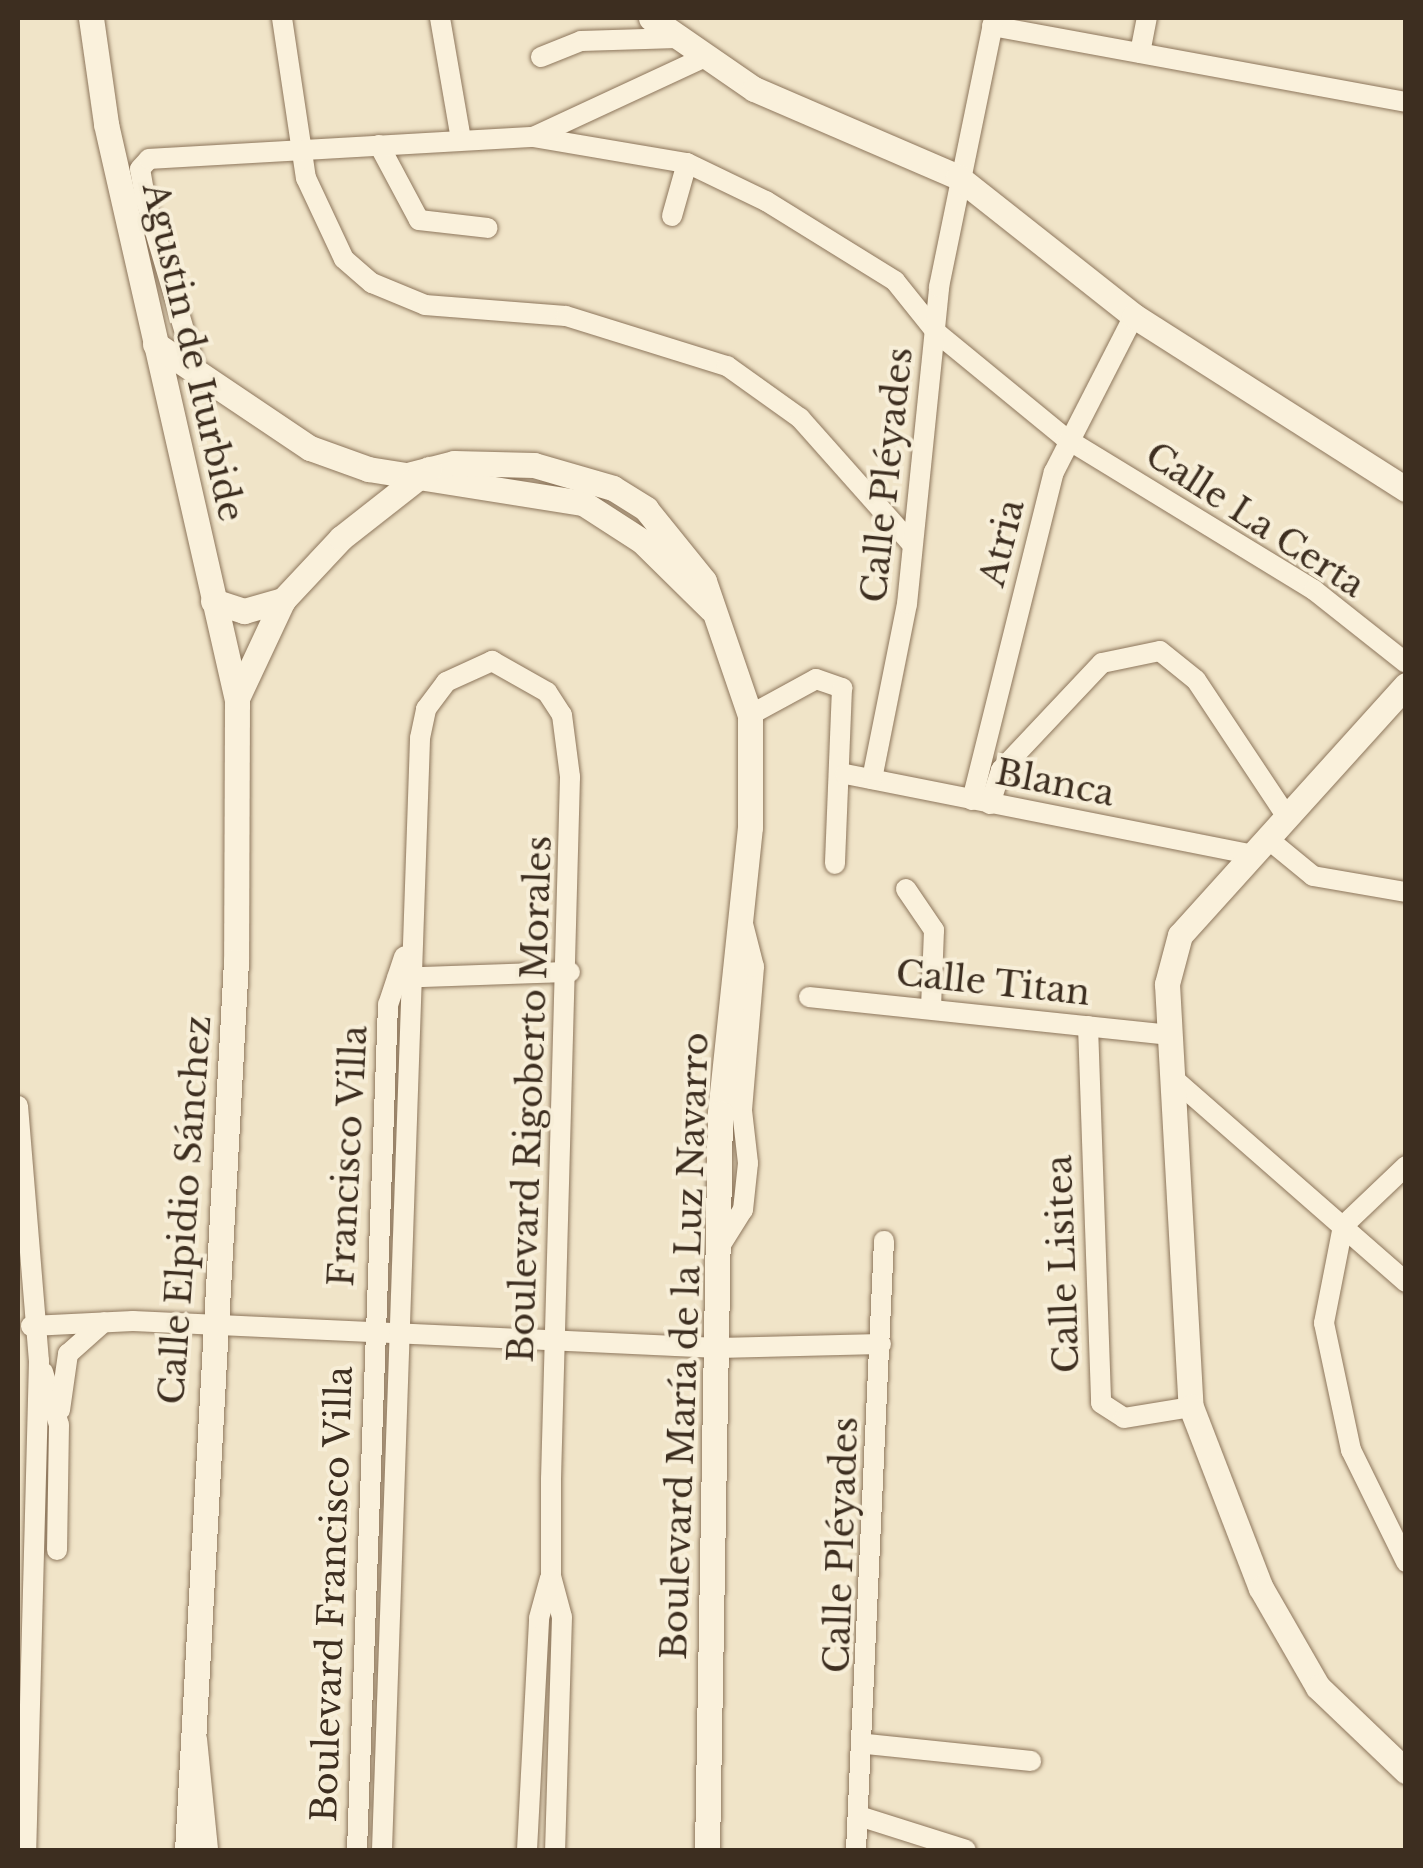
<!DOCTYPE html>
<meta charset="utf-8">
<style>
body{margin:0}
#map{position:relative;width:1423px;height:1868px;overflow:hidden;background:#f0e4c8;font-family:"Libre Baskerville",serif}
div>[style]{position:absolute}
.roads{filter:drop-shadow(0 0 2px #8d765c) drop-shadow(0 0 2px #8d765c)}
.minor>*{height:20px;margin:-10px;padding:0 10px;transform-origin:10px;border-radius:10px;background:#faf1dc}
.tertiary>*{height:25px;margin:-12.5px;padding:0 12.5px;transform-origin:12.5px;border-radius:12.5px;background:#faf1dc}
span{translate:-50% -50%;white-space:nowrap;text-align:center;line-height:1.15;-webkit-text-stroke:8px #f7eed8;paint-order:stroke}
.street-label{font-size:35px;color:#3d2e20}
.frame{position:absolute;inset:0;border:20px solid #3d2e20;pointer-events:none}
</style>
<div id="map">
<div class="roads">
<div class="minor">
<div style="left:282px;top:18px;width:162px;rotate:81.5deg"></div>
<div style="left:306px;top:178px;width:89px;rotate:64.9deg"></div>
<div style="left:344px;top:259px;width:37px;rotate:41deg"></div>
<div style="left:372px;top:283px;width:57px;rotate:22.5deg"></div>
<div style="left:425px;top:305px;width:141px;rotate:4.5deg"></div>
<div style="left:566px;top:316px;width:169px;rotate:17.3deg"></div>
<div style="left:727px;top:366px;width:90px;rotate:35.5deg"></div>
<div style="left:800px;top:418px;width:167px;rotate:48.4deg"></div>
<div style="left:440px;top:18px;width:124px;rotate:80.2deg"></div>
<div style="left:992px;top:26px;width:421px;rotate:10.4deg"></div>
<div style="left:1140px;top:53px;width:36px;rotate:-79deg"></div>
<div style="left:541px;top:57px;width:43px;rotate:-21.8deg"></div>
<div style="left:581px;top:41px;width:96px;rotate:-1.8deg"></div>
<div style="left:533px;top:137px;width:156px;rotate:9.6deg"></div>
<div style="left:687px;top:163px;width:88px;rotate:25.7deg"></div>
<div style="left:766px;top:201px;width:152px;rotate:31.8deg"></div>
<div style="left:895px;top:281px;width:65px;rotate:51.2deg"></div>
<div style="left:936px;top:332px;width:167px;rotate:39.4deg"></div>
<div style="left:1065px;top:438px;width:292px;rotate:31.4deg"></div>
<div style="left:1314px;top:590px;width:117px;rotate:38.4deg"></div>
<div style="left:379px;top:145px;width:85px;rotate:61.9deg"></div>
<div style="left:419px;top:220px;width:69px;rotate:6.6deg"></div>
<div style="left:672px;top:216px;width:55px;rotate:-74.2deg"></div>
<div style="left:197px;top:374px;width:184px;rotate:-106.4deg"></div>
<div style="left:145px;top:197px;width:28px;rotate:-100deg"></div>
<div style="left:140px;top:169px;width:13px;rotate:-48deg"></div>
<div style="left:149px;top:159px;width:385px;rotate:-3.3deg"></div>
<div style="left:533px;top:137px;width:187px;rotate:-24.9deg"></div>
<div style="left:750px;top:715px;width:75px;rotate:-28.6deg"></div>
<div style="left:816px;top:679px;width:28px;rotate:19deg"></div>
<div style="left:842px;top:688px;width:176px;rotate:92.3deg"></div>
<div style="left:845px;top:774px;width:416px;rotate:11.2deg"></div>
<div style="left:872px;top:779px;width:178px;rotate:-78.7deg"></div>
<div style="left:907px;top:604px;width:319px;rotate:-84.2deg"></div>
<div style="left:939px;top:287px;width:275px;rotate:-78.4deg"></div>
<div style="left:972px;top:800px;width:338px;rotate:-76deg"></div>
<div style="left:1054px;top:472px;width:175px;rotate:-62.9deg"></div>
<div style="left:990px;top:804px;width:36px;rotate:-72deg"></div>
<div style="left:1001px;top:770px;width:147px;rotate:-46.7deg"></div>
<div style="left:1102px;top:663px;width:59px;rotate:-11.7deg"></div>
<div style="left:1160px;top:651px;width:46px;rotate:38.9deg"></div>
<div style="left:1196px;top:680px;width:164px;rotate:56.4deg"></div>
<div style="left:1268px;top:839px;width:58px;rotate:39.4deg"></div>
<div style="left:1313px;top:876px;width:94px;rotate:9.8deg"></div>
<div style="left:906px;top:889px;width:50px;rotate:55.7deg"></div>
<div style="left:934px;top:930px;width:79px;rotate:92.2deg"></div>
<div style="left:397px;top:978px;width:173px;rotate:-2deg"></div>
<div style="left:809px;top:997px;width:363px;rotate:6deg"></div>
<div style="left:1088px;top:1026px;width:377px;rotate:88deg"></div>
<div style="left:1101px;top:1403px;width:27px;rotate:33deg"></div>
<div style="left:1124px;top:1418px;width:68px;rotate:-9.3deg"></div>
<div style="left:1174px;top:1079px;width:308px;rotate:41.2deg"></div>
<div style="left:18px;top:1106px;width:256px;rotate:85.3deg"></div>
<div style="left:39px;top:1361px;width:489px;rotate:91.5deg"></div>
<div style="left:1406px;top:1166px;width:87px;rotate:136.4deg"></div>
<div style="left:1343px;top:1226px;width:99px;rotate:101.1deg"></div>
<div style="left:1324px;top:1323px;width:130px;rotate:78deg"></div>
<div style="left:1351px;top:1450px;width:125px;rotate:63.8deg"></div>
<div style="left:722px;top:1243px;width:39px;rotate:-58deg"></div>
<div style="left:743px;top:1210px;width:47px;rotate:-83.9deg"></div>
<div style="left:748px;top:1163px;width:53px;rotate:-96.5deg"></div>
<div style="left:742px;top:1110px;width:144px;rotate:-85.2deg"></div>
<div style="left:754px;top:967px;width:49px;rotate:-104.3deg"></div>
<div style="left:31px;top:1326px;width:102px;rotate:-2.8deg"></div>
<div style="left:133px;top:1321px;width:586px;rotate:2.64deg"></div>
<div style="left:718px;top:1348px;width:163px;rotate:-1.4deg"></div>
<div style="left:43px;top:1372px;width:55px;rotate:73.2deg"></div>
<div style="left:59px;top:1425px;width:125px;rotate:90.9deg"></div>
<div style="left:60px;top:1410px;width:57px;rotate:-81.9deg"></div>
<div style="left:68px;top:1354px;width:48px;rotate:-41.6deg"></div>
<div style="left:197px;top:1739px;width:112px;rotate:84.3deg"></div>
<div style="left:867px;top:1744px;width:165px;rotate:5.9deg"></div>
<div style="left:859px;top:1816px;width:112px;rotate:17.6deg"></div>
<div style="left:357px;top:1850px;width:846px;rotate:-87.9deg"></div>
<div style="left:388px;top:1005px;width:51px;rotate:-71.6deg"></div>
<div style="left:382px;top:1850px;width:1113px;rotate:-88.04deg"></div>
<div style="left:420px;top:738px;width:30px;rotate:-78deg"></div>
<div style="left:426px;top:709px;width:34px;rotate:-53deg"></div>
<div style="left:446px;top:682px;width:51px;rotate:-24.5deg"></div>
<div style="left:492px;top:661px;width:63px;rotate:29.4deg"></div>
<div style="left:547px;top:692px;width:27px;rotate:57deg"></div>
<div style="left:562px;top:715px;width:63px;rotate:82.6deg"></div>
<div style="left:570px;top:777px;width:702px;rotate:91.55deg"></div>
<div style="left:551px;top:1479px;width:97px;rotate:90deg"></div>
<div style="left:551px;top:1576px;width:42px;rotate:75deg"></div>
<div style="left:562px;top:1617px;width:233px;rotate:91.7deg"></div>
<div style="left:527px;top:1850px;width:232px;rotate:-87deg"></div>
<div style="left:539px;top:1618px;width:41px;rotate:-74.6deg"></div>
<div style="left:856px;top:1850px;width:610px;rotate:-87.37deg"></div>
</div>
<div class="tertiary">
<div style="left:91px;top:18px;width:107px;rotate:81.9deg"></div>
<div style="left:106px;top:124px;width:591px;rotate:77.19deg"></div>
<div style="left:237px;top:700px;width:261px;rotate:90.2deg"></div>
<div style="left:236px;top:961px;width:890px;rotate:93.15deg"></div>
<div style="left:651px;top:18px;width:125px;rotate:34.6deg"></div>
<div style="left:754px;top:89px;width:222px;rotate:23.3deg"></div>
<div style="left:958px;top:177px;width:224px;rotate:38.3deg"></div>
<div style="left:1134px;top:316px;width:322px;rotate:32.5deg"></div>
<div style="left:155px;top:344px;width:187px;rotate:33.9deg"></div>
<div style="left:310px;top:448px;width:62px;rotate:19.9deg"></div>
<div style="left:368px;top:469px;width:218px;rotate:9deg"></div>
<div style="left:583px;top:503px;width:70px;rotate:32.8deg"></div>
<div style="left:642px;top:541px;width:97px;rotate:44.6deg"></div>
<div style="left:411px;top:474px;width:44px;rotate:-14.3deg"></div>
<div style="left:454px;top:463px;width:80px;rotate:1.4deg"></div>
<div style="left:534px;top:465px;width:82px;rotate:16.2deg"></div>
<div style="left:613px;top:488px;width:39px;rotate:32deg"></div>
<div style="left:646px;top:509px;width:92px;rotate:51.1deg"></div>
<div style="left:704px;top:581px;width:142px;rotate:71.1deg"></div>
<div style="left:750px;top:715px;width:112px;rotate:90deg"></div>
<div style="left:750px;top:827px;width:288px;rotate:96deg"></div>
<div style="left:720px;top:1113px;width:737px;rotate:91.01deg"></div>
<div style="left:213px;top:601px;width:33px;rotate:18deg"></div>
<div style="left:244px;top:611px;width:41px;rotate:-15.8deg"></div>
<div style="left:1406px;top:685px;width:337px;rotate:132.1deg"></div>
<div style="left:1180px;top:935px;width:51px;rotate:104.9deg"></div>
<div style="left:1167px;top:984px;width:424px;rotate:86.8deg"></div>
<div style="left:1191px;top:1407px;width:194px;rotate:68.9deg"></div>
<div style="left:1261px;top:1588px;width:114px;rotate:60.1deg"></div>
<div style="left:1318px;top:1687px;width:122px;rotate:43.7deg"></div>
<div style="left:238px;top:696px;width:106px;rotate:-64.9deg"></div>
<div style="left:283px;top:600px;width:85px;rotate:-46.9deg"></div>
<div style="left:341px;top:538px;width:112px;rotate:-38.1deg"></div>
</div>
</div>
<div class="street-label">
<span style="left:193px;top:352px;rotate:77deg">Agustin de Iturbide</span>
<span style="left:887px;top:475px;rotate:-84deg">Calle Pléyades</span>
<span style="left:1255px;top:520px;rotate:33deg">Calle La Certa</span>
<span style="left:1002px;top:543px;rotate:-76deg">Atria</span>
<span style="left:1055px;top:783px;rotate:11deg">Blanca</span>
<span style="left:993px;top:983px;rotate:6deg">Calle Titan</span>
<span style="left:530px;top:1099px;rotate:-88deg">Boulevard Rigoberto Morales</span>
<span style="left:348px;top:1156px;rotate:-87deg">Francisco Villa</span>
<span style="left:185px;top:1210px;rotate:-86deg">Calle Elpidio Sánchez</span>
<span style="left:1063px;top:1264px;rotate:-92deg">Calle Lisitea</span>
<span style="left:685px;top:1346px;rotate:-88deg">Boulevard María de la Luz Navarro</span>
<span style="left:841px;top:1545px;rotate:-88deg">Calle Pléyades</span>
<span style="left:332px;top:1594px;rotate:-88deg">Boulevard Francisco Villa</span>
</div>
<div class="frame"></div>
</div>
